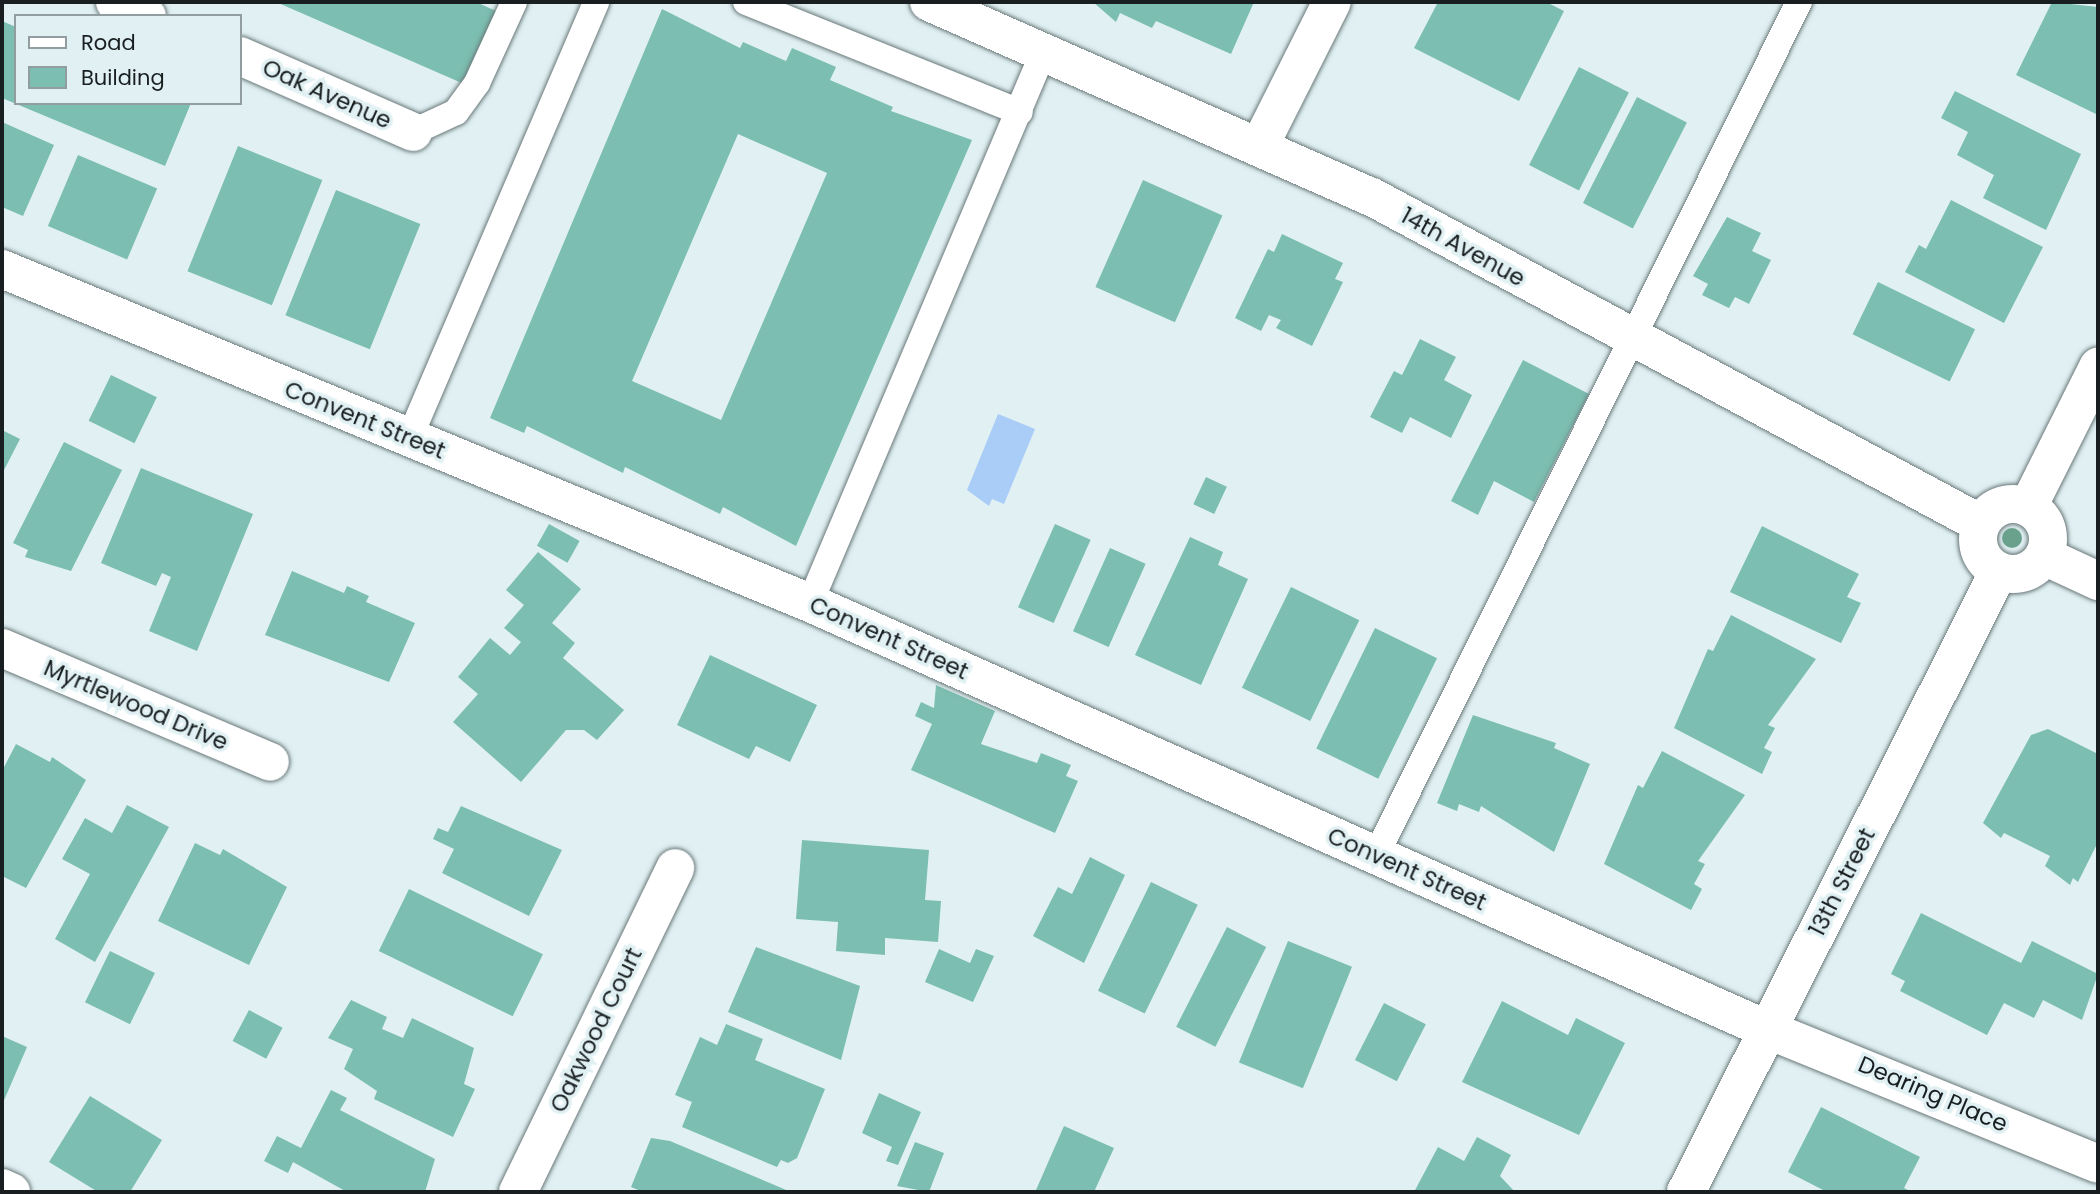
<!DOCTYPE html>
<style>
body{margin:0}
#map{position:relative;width:2100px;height:1194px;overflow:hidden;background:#e1f1f3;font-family:Poppins,sans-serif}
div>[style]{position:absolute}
.water>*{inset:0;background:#aacdf7}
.building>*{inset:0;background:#7cbeb1;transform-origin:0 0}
.roads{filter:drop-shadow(0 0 2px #6a787a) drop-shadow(0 0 2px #6a787a)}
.service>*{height:26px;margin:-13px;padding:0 13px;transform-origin:13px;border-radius:13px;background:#fff}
.minor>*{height:38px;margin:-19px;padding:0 19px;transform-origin:19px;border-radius:19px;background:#fff}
.minor>.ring{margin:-19px;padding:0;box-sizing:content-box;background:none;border:38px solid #fff;border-radius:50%}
.trees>*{width:20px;height:20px;margin:-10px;border-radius:50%;background:#69a18c}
span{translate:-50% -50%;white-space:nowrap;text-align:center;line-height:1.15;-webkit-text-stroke:7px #e1f1f3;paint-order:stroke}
.street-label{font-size:23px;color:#191f20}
.frame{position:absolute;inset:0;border:4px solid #191f20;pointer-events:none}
.legend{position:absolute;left:14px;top:14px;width:228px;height:91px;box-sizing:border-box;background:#e1f1f3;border:2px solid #919d9f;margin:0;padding:9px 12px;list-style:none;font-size:21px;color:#191f20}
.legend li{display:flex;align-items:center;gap:14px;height:35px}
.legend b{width:35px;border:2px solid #919d9f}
</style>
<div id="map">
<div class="water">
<div style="clip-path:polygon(998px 414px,1035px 429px,1004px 504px,992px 499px,989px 506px,967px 490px)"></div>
</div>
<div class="building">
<div style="clip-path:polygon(276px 2px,476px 2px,496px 11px,464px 84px)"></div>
<div style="clip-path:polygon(1093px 2px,1254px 2px,1231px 54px,1156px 21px,1152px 28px,1120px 13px,1116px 22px)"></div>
<div style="clip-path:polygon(1438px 2px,1546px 2px,1564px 11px,1519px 101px,1414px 48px)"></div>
<div style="clip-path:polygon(2052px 2px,2098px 7px,2098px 115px,2016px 75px)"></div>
<div style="clip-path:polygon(evenodd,662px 9px,740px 48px,743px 42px,786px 61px,792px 48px,836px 67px,830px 80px,893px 107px,891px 111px,972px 140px,796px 546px,723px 507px,720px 514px,625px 467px,623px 473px,527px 426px,524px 433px,490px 418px,662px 9px,738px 134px,827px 173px,721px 420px,632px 381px,738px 134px)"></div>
<div style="clip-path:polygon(2px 21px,16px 27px,16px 103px,191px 103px,165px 166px,2px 98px)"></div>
<div style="left:1579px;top:67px;width:56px;height:110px;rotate:27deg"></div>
<div style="clip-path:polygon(1955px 91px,2081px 154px,2046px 230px,1983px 198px,1994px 175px,1957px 155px,1968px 132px,1941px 118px)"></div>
<div style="left:1637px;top:97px;width:56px;height:119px;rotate:27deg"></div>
<div style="clip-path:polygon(2px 122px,54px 145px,23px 216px,2px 207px)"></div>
<div style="left:238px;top:146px;width:91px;height:135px;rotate:22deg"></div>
<div style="left:78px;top:155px;width:86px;height:77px;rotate:23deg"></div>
<div style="left:1143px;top:180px;width:87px;height:117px;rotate:24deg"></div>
<div style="left:336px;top:190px;width:91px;height:135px;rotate:22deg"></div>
<div style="clip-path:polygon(1951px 200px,2043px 247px,2004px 323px,1905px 272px,1919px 245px,1926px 249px)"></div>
<div style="clip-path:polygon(1727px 217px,1761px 233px,1752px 251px,1771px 260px,1749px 304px,1735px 297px,1729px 308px,1702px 295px,1708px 284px,1693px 276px)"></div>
<div style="clip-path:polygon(1282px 234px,1343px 263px,1335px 279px,1343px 282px,1312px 346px,1276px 328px,1281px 320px,1269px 315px,1261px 331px,1235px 318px,1268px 249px,1274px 252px)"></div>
<div style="left:1878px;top:282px;width:108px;height:58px;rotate:26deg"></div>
<div style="clip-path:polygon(1420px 339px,1456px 357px,1444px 380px,1472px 395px,1451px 438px,1410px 417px,1402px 433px,1370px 417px,1394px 371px,1402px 375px)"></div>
<div style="clip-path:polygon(1523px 360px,1589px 394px,1534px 502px,1494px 481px,1478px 515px,1451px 501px)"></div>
<div style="left:111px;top:375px;width:51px;height:51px;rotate:26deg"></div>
<div style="clip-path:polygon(2px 430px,20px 439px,2px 474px)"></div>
<div style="clip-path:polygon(64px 442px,122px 470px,71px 571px,25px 557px,28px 550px,13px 543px)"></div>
<div style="clip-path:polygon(141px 468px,253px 514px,197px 651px,149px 631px,171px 577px,162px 573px,156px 586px,101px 563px)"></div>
<div style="left:1206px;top:477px;width:23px;height:30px;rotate:25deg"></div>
<div style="left:549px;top:524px;width:35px;height:25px;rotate:29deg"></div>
<div style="left:1055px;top:524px;width:39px;height:91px;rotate:24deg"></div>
<div style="clip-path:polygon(1762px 526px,1859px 574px,1847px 597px,1861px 603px,1841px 643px,1730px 592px)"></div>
<div style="clip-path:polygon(1190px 537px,1223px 552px,1218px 565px,1248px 579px,1201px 685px,1135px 655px)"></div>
<div style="left:1110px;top:548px;width:39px;height:91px;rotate:24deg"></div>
<div style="clip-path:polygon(538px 552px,581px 589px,552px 623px,575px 643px,563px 658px,624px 710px,597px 740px,584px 730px,566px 730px,521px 782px,453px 722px,478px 694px,458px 677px,490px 638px,510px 655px,521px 642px,504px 628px,524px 605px,506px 590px)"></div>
<div style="clip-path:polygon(292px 571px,344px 593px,347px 586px,369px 596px,366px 602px,415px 623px,389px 682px,265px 635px)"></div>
<div style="left:1291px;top:587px;width:76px;height:112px;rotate:26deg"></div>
<div style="clip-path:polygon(1731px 615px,1816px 659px,1768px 725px,1775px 728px,1764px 748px,1772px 752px,1762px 774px,1674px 728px,1708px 649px,1713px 651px)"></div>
<div style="left:1375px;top:628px;width:69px;height:134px;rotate:26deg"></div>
<div style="clip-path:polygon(710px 655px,817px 705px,790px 762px,756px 746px,749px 759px,677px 725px)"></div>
<div style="clip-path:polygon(936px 685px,995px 711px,981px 744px,1037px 763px,1041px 753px,1071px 765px,1066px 776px,1078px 781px,1055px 833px,911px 770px,932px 724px,915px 716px,921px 702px,934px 708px)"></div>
<div style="clip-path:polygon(1473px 715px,1556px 743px,1554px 748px,1590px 764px,1554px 852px,1481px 806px,1479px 812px,1459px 804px,1457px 811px,1437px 803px)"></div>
<div style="clip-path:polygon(2048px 729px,2098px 754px,2098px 842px,2078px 882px,2073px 878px,2070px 885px,2045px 866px,2050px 856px,2004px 833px,2001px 838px,1983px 823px,2031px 735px)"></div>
<div style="clip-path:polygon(16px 744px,50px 762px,52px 757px,86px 780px,26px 888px,2px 876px,2px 771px)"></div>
<div style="clip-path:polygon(1662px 751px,1745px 795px,1698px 861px,1705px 864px,1694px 884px,1702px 889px,1691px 910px,1604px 864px,1638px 785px,1643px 788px)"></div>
<div style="clip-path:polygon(127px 805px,169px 827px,95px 962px,55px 939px,90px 874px,62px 859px,85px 818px,112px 833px)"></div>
<div style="clip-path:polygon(461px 806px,562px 850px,529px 916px,442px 873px,454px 849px,433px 839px,438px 828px,448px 832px)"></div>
<div style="clip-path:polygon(802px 840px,929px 850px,925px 900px,941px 901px,938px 942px,885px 938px,885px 955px,836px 951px,838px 922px,796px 919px)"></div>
<div style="clip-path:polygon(195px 843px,220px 855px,223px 849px,287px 887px,249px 965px,158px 921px)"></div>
<div style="clip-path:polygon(1090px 857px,1125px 875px,1084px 963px,1033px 936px,1058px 887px,1072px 894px)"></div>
<div style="left:1151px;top:882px;width:52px;height:121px;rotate:26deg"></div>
<div style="left:409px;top:889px;width:149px;height:69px;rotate:26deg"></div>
<div style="clip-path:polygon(1921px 913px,2021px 963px,2032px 941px,2098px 974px,2082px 1020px,2043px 1000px,2034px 1018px,2004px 1003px,1987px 1035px,1900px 991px,1905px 981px,1891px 974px)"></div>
<div style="left:1227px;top:927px;width:44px;height:112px;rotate:27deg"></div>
<div style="left:1288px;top:941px;width:69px;height:131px;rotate:22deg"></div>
<div style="clip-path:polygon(756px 947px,860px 986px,841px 1060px,728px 1012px)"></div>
<div style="clip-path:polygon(939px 949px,970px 963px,976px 949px,994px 956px,973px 1002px,925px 982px)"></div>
<div style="left:110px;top:951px;width:50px;height:57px;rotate:26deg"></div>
<div style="clip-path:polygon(351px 1000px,387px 1017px,382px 1029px,403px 1038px,412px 1018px,474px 1048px,464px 1084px,475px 1089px,453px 1137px,374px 1099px,377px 1091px,344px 1069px,353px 1049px,328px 1038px)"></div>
<div style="clip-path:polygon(1502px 1001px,1568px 1035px,1576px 1018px,1625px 1043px,1579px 1135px,1462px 1082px)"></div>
<div style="left:1384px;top:1003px;width:47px;height:64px;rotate:27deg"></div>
<div style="left:249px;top:1010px;width:38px;height:35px;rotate:28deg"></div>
<div style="clip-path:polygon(726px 1024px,763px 1039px,755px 1060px,825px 1089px,797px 1158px,788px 1163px,781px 1160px,777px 1167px,682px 1127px,692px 1102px,675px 1095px,700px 1037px,717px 1045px)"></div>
<div style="clip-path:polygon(2px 1036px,27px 1047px,2px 1105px)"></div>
<div style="clip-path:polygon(331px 1090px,347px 1098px,340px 1110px,435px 1159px,425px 1192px,347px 1192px,293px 1162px,288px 1173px,264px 1161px,277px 1136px,301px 1148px)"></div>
<div style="clip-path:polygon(879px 1093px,921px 1112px,898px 1165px,886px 1161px,892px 1147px,862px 1133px)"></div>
<div style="clip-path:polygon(90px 1096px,162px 1140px,130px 1192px,98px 1192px,49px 1162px)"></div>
<div style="clip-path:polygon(1821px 1107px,1920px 1157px,1904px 1188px,1912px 1192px,1827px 1192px,1788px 1172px)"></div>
<div style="clip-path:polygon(1064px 1126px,1114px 1148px,1094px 1192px,1036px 1190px)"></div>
<div style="clip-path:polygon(1477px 1137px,1511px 1155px,1500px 1176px,1515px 1192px,1414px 1192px,1438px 1147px,1464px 1161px)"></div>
<div style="clip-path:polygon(651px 1138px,670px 1141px,791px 1192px,643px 1192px,631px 1187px)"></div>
<div style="clip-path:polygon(915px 1142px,944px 1153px,929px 1192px,897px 1186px)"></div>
</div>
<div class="roads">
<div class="service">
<div style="left:746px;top:2px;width:295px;rotate:21.9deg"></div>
<div style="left:413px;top:132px;width:47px;rotate:-24.9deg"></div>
<div style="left:456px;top:112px;width:36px;rotate:-54deg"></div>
<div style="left:477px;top:83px;width:89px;rotate:-65.4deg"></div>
<div style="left:409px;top:439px;width:475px;rotate:-66.8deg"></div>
<div style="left:810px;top:603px;width:597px;rotate:-67.04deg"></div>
<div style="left:1376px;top:855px;width:952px;rotate:-63.62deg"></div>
</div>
<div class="minor">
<div style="left:115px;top:2px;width:35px;rotate:24deg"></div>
<div style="left:929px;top:2px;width:484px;rotate:23.8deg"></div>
<div style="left:1372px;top:197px;width:691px;rotate:28.23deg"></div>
<div style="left:240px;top:56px;width:189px;rotate:23.7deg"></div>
<div style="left:1259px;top:147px;width:162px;rotate:-63.3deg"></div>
<div style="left:2px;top:269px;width:874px;rotate:22.46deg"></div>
<div style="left:810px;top:603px;width:1047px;rotate:24.02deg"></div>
<div style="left:1766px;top:1029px;width:358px;rotate:22.1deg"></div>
<div class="ring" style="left:1978px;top:504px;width:32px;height:32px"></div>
<div style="left:2028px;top:507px;width:157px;rotate:-63.4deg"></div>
<div style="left:2044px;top:556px;width:60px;rotate:24.8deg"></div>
<div style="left:2px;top:648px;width:291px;rotate:23deg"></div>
<div style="left:2px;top:1188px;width:10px;rotate:24deg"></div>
<div style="left:518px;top:1192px;width:360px;rotate:-64.1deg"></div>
<div style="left:1686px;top:1192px;width:695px;rotate:-63.25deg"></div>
</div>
</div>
<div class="trees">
<div style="left:2012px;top:538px"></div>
</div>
<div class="street-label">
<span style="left:327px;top:94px;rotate:24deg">Oak Avenue</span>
<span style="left:1463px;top:247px;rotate:29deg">14th Avenue</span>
<span style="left:365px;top:420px;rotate:22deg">Convent Street</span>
<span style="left:889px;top:638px;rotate:24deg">Convent Street</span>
<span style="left:136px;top:705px;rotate:23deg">Myrtlewood Drive</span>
<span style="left:1407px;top:869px;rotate:24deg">Convent Street</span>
<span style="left:1842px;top:882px;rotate:-63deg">13th Street</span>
<span style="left:596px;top:1030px;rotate:-64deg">Oakwood Court</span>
<span style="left:1933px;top:1094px;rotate:23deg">Dearing Place</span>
</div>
<div class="frame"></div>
<ul class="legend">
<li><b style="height:9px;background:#fff"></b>Road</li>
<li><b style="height:19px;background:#7cbeb1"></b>Building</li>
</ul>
</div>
